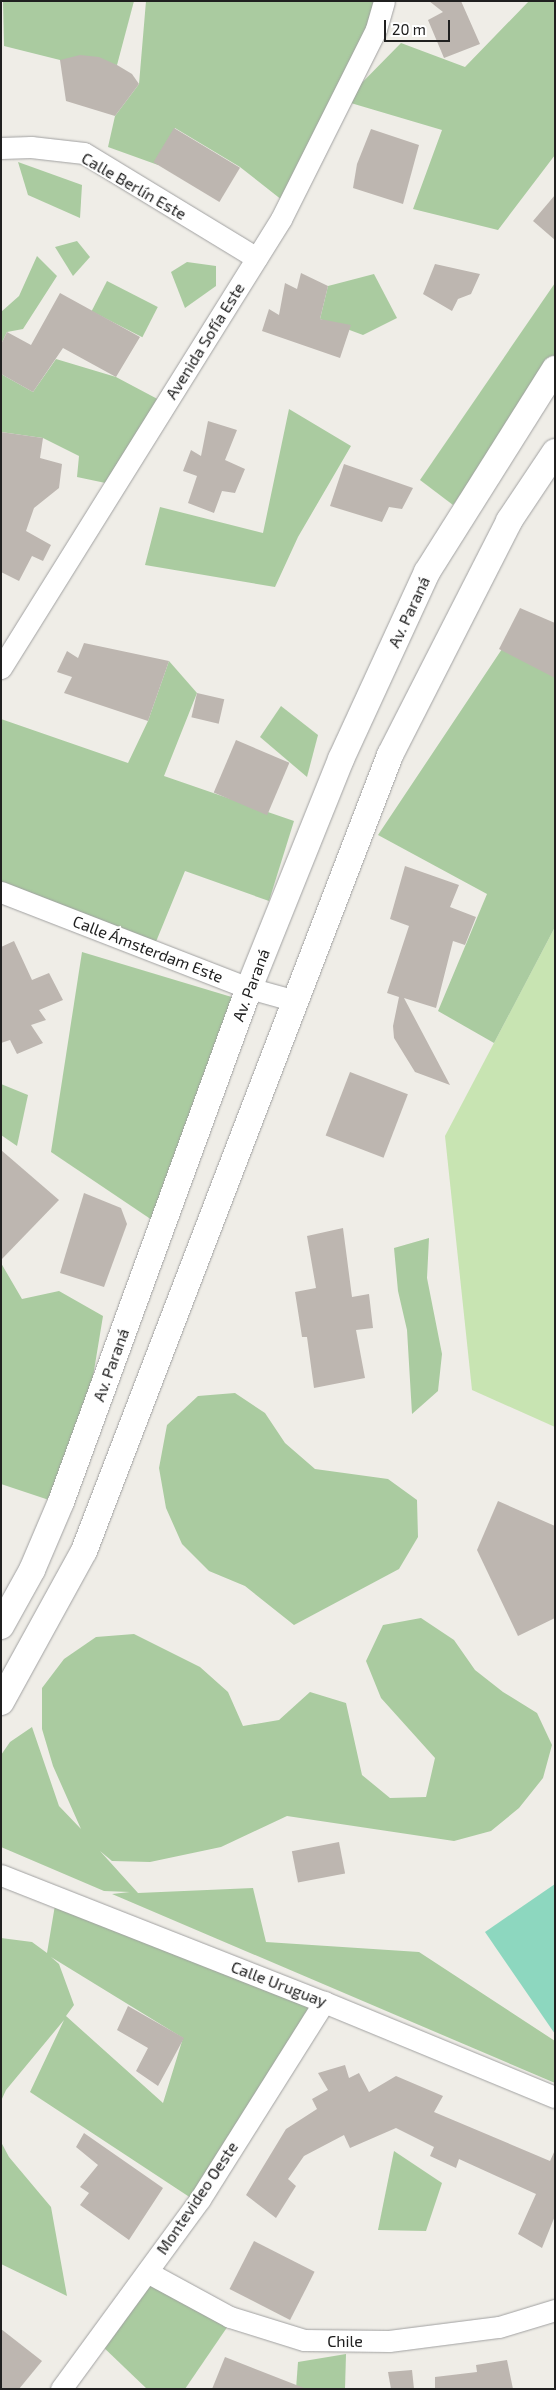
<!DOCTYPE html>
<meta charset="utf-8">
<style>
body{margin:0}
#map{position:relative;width:556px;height:2390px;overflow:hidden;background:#efede7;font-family:"Exo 2",sans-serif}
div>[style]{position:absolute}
.grass>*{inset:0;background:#c8e4b2}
.forest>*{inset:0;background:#aacba0;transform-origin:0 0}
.pitch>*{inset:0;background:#8dd7bf}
.building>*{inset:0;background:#bdb6b0;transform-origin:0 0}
.roads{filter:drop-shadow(0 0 1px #a1a1a1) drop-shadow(0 0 1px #a1a1a1)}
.minor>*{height:21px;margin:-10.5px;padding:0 10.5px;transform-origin:10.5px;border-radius:10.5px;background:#fff}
.tertiary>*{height:26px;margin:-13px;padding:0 13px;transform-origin:13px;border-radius:13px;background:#fff}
span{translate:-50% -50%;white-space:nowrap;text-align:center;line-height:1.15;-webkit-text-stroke:4px #fff;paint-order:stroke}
.street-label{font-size:16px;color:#202020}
.frame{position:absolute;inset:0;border:2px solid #202020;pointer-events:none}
.scale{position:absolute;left:384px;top:20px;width:66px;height:22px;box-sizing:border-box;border:2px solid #202020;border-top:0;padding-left:6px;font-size:15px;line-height:18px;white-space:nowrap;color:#202020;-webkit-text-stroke:4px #fff;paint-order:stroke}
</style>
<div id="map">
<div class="grass">
<div style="clip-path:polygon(555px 927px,555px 1427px,472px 1390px,445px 1136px)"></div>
</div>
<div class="forest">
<div style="clip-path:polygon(3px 1px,134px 1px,117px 65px,60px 60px,4px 46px)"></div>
<div style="clip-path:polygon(146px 1px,383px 1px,287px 204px,240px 167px,175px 128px,158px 165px,108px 147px,115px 116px,139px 84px)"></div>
<div style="clip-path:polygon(529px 1px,555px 1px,555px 155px,498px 230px,413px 209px,442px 130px,344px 101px,401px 43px,465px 67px)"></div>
<div style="clip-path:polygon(18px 162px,82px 185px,80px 218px,28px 195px)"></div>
<div style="clip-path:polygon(77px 241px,90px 257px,73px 276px,55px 247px)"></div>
<div style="clip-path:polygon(37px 256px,57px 276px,23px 329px,7px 332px,1px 344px,1px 312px,19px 296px)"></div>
<div style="clip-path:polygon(187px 262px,216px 266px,216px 286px,185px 308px,171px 272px)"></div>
<div style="clip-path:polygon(374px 274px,397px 318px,363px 335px,320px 319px,328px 286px)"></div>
<div style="left:107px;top:281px;width:57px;height:34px;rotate:27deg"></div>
<div style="clip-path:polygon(555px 283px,555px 361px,453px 505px,420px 480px)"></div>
<div style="clip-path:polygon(56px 359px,116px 377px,165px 403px,115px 485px,77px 477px,79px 456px,43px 438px,1px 432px,1px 374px,33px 392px)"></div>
<div style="clip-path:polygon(289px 409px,351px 446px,298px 537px,275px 587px,145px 565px,160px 507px,263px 533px)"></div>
<div style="clip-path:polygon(502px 649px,555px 667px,555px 927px,494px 1043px,438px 1011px,487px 894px,378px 835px)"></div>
<div style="clip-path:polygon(169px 661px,197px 693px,164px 776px,294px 821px,269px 901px,185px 871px,153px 949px,1px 884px,1px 719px,128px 763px,148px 721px)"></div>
<div style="clip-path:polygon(281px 706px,318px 735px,307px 777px,260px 737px)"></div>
<div style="clip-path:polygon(82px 952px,235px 998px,152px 1220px,51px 1152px)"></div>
<div style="clip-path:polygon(1px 1084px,28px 1095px,17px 1146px,1px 1135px)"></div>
<div style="clip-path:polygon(429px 1238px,427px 1278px,442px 1354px,438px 1391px,412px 1414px,407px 1330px,398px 1291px,394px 1248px)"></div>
<div style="clip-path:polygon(1px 1263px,22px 1299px,59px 1291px,103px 1316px,87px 1413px,55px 1502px,1px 1484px)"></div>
<div style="clip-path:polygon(235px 1393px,265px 1413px,285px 1443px,315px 1469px,388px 1479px,417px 1500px,418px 1537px,399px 1569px,294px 1625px,245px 1586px,209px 1571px,182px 1544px,166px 1508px,159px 1468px,167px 1425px,198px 1396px)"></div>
<div style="clip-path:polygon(421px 1618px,454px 1640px,475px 1670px,503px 1692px,537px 1713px,552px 1745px,543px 1778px,519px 1808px,491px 1831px,454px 1841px,287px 1816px,221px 1847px,150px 1862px,112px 1861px,100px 1851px,138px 1893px,253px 1888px,266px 1942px,419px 1952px,555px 2041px,555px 2083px,112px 1894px,130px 1892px,104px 1891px,1px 1847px,1px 1755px,10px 1742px,32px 1727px,59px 1806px,81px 1829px,53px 1766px,42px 1729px,42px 1688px,64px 1659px,96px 1637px,134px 1634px,200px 1667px,228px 1692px,243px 1726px,279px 1720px,310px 1692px,346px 1703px,362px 1775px,390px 1798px,426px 1797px,435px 1758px,381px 1698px,366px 1661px,383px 1625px)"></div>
<div style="clip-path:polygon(evenodd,57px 1893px,319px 2003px,194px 2200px,30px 2092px,64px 2020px,6px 2090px,1px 2101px,1px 1938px,32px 1942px,47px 1953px,57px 1893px,51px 1957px,183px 2038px,163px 2103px,66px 2016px,74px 2005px,59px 1964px,51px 1957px)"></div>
<div style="clip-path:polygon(1px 2142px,9px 2157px,51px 2207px,67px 2296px,1px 2264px)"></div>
<div style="clip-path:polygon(394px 2151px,442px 2183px,426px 2231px,378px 2230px)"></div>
<div style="clip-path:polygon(147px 2279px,230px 2323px,185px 2389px,147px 2389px,100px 2344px)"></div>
<div style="clip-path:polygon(346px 2354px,345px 2389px,296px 2389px,298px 2362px)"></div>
</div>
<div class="pitch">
<div style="clip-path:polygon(555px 1884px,555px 2034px,485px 1932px)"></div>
</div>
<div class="building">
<div style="clip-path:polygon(429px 1px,461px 1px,480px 44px,444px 58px,428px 20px,443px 12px)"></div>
<div style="clip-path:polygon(80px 55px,99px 57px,117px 65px,132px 74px,139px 84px,115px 116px,66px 101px,60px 60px)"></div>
<div style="left:174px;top:128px;width:77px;height:40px;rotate:31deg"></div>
<div style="clip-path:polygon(371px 129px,419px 145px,403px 204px,353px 188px,357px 164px)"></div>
<div style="clip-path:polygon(555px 195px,555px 240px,533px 221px)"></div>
<div style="clip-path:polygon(435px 264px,480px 274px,471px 294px,458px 299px,452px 311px,423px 294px)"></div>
<div style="clip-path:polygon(301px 273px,328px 286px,320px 319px,351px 325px,340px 358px,262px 331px,269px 309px,279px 315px,285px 283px,297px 289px)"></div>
<div style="clip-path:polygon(60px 293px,140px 337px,116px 377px,63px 348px,33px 392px,1px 374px,1px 344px,7px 332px,31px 345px)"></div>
<div style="clip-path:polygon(208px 421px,237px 430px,225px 460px,245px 469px,235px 493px,222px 491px,214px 513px,188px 503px,197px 476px,183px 471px,191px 450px,201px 456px)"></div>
<div style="clip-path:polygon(1px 432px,43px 438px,40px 458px,62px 464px,59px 488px,34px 508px,26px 531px,51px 545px,43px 561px,32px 556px,19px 581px,1px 572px)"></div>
<div style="clip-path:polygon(344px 464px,413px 488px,402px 509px,389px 507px,382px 522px,330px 506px)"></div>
<div style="clip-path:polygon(520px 608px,555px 623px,555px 678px,499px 649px)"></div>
<div style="clip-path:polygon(84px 643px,169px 661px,148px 721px,64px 693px,72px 677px,57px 672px,67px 651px,78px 658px)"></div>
<div style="left:197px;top:693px;width:28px;height:25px;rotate:13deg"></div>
<div style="left:236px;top:740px;width:58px;height:57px;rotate:23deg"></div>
<div style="clip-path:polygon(405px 866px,459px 885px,450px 907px,476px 917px,465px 945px,453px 941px,436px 1008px,404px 998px,450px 1085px,415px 1072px,394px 1038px,393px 1026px,399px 997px,387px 993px,409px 926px,390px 919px)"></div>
<div style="clip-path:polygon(14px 941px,32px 980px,49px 973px,63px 1000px,39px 1010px,46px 1020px,31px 1025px,43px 1043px,17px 1054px,10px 1040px,1px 1043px,1px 947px)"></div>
<div style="left:350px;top:1072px;width:62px;height:68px;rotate:21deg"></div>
<div style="clip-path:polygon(1px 1150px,59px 1200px,1px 1260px)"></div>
<div style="clip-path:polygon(84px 1193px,121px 1208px,127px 1224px,104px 1287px,60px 1273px)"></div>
<div style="clip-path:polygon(343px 1228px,352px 1297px,369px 1294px,373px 1328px,356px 1330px,365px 1378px,314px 1388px,307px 1337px,302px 1337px,295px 1292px,316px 1288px,307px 1236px)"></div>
<div style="clip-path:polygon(498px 1501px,555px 1526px,555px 1618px,518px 1636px,477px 1550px)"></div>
<div style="left:339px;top:1842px;width:32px;height:48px;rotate:79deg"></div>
<div style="clip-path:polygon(128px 2006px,184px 2038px,158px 2086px,136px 2071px,148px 2048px,117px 2030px)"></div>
<div style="clip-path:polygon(345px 2065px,349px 2078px,359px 2073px,369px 2092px,396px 2076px,443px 2096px,434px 2112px,550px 2161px,555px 2150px,555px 2216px,542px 2248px,518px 2234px,536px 2194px,459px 2159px,456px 2168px,430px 2156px,434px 2147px,396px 2128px,350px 2148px,344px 2135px,304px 2156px,288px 2179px,296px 2186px,276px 2218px,246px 2195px,286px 2129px,317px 2109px,312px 2099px,328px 2090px,318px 2073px)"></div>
<div style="clip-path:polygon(84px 2133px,163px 2188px,129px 2240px,80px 2205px,89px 2193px,80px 2187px,98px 2165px,76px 2147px)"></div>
<div style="left:254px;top:2241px;width:68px;height:54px;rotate:27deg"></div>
<div style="clip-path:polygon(1px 2329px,42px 2361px,19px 2389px,1px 2389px)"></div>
<div style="clip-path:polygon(225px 2357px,304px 2388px,303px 2389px,212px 2389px)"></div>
<div style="clip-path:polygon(507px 2360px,513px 2389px,435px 2389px,435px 2377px,477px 2372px,476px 2365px)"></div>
<div style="clip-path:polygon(412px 2370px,414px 2389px,391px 2389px,388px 2372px)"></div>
</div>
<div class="roads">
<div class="minor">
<div style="left:1px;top:148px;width:30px;rotate:-2deg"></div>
<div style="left:31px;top:147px;width:53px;rotate:6.5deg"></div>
<div style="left:84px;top:153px;width:202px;rotate:31.3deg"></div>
<div style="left:1px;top:668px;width:529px;rotate:-58.05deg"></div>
<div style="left:281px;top:219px;width:212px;rotate:-63.4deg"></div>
<div style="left:376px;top:29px;width:29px;rotate:-74deg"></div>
<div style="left:1px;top:892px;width:266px;rotate:21.2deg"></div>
<div style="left:249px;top:988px;width:49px;rotate:15.5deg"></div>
<div style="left:1px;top:1875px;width:347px;rotate:21.5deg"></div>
<div style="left:324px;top:2002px;width:250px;rotate:22.4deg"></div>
<div style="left:147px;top:2272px;width:94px;rotate:28.5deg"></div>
<div style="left:230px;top:2317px;width:77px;rotate:17.3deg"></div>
<div style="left:304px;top:2340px;width:85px;rotate:0.7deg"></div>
<div style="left:389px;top:2341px;width:111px;rotate:-7.3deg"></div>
<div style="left:499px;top:2327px;width:59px;rotate:-16.9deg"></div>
<div style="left:61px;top:2389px;width:235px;rotate:-53.8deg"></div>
<div style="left:200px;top:2199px;width:233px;rotate:-57.8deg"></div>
</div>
<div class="tertiary">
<div style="left:1px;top:1626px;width:64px;rotate:-61deg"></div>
<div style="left:32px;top:1570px;width:74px;rotate:-66.9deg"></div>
<div style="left:61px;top:1502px;width:547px;rotate:-69.91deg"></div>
<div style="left:249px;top:988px;width:247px;rotate:-68.1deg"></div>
<div style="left:341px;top:759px;width:206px;rotate:-65.3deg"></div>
<div style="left:427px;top:572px;width:240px;rotate:-57.8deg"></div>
<div style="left:1px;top:1702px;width:172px;rotate:-61.2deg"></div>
<div style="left:84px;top:1551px;width:853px;rotate:-68.97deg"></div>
<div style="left:390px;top:755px;width:263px;rotate:-63deg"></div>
<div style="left:509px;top:521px;width:83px;rotate:-56.3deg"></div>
</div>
</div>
<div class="street-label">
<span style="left:134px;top:186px;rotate:30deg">Calle Berlín Este</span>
<span style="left:205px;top:341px;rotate:-58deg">Avenida Sofía Este</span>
<span style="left:409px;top:612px;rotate:-65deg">Av. Paraná</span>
<span style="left:148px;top:949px;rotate:21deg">Calle Ámsterdam Este</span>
<span style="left:251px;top:985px;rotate:-69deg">Av. Paraná</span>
<span style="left:111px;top:1365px;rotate:-70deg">Av. Paraná</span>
<span style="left:279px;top:1984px;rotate:21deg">Calle Uruguay</span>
<span style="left:197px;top:2198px;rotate:-56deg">Montevideo Oeste</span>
<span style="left:345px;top:2341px">Chile</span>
</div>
<div class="frame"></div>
<div class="scale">20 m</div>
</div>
